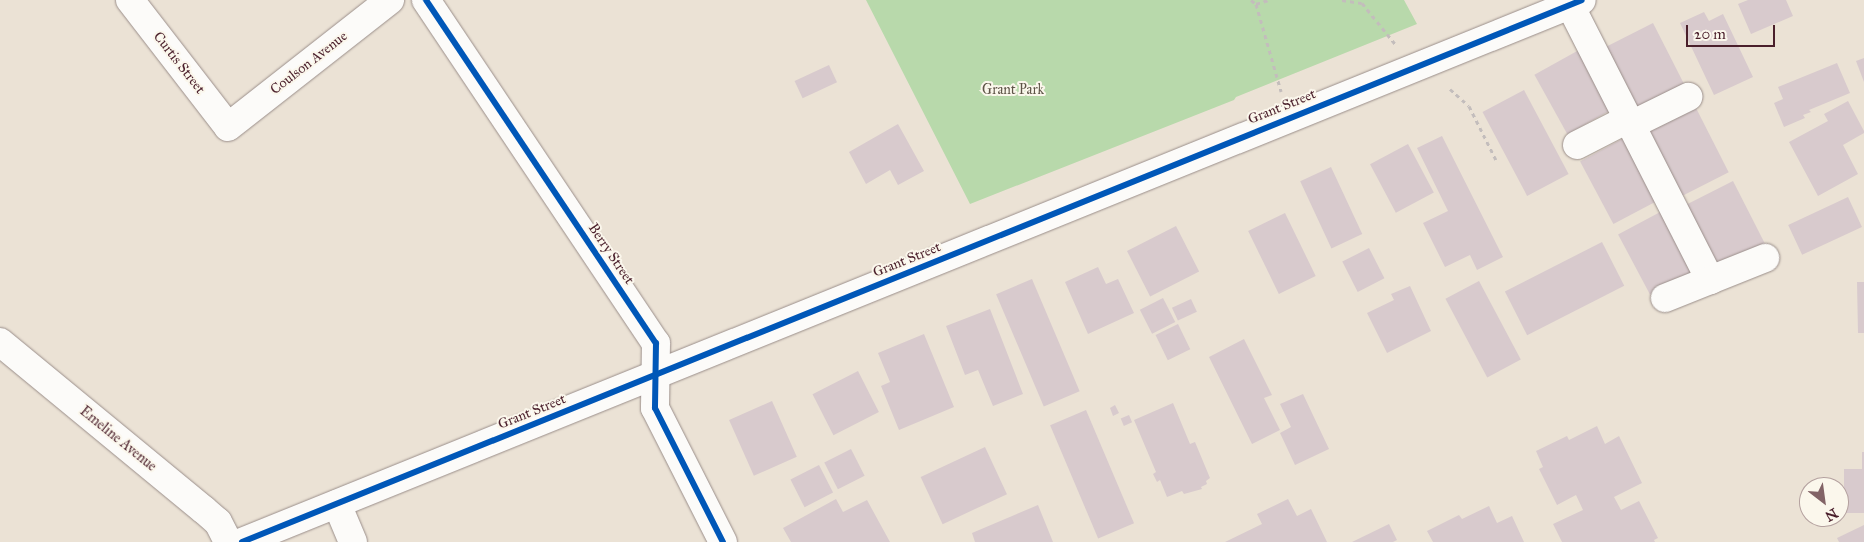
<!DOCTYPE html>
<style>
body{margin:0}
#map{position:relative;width:1864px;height:542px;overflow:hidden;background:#ebe2d5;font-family:"IM FELL Great Primer",serif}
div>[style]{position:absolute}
.green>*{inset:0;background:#b8d9ab}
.building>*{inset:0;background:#d8cacd;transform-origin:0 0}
.path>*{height:3px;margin-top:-1.5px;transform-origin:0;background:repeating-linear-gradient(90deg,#c3bdbc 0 4px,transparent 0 8px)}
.roads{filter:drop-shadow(0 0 1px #9a8e8a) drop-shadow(0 0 1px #9a8e8a)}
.minor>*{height:28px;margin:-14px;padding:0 14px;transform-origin:14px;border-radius:14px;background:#fcfbf9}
.cycleway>*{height:6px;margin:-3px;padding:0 3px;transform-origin:3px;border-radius:3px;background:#0057b8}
span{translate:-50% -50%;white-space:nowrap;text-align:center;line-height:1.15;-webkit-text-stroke:4px #fbf7ec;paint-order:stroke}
.street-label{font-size:14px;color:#4a1f2b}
.park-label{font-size:14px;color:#5e5447}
.north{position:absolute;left:1799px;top:477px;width:50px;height:50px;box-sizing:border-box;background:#fbf7ec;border:1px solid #b4a19f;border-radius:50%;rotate:150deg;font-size:14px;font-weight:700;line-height:20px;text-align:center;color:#4a1f2b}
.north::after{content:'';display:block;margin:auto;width:18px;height:22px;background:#826366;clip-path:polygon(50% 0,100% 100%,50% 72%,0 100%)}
.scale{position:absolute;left:1686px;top:25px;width:89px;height:22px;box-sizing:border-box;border:2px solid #4a1f2b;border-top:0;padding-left:6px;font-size:15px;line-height:18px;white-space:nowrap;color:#4a1f2b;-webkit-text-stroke:4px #fbf7ec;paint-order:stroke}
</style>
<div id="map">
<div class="green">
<div style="clip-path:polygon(866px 0,1404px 0,1417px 24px,1236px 97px,1234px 100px,970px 204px)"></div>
</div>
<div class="building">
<div style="clip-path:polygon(1748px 0,1786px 0,1793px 16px,1751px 34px,1738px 4px)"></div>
<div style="clip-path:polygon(1704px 12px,1709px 21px,1723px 14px,1753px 77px,1714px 95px,1680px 23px)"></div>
<div style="left:1653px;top:23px;width:69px;height:52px;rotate:63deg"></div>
<div style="left:1579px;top:50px;width:68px;height:51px;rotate:61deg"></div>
<div style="clip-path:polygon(1864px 58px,1864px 82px,1856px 61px)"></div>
<div style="clip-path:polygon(1837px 63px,1850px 93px,1809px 110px,1811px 112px,1803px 115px,1805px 118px,1784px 127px,1774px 103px,1783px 99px,1778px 87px)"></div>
<div style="left:829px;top:65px;width:19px;height:38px;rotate:65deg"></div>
<div style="left:1524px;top:90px;width:95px;height:47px;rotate:62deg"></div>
<div style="clip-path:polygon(1848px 101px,1864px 131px,1864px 133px,1843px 145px,1858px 174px,1818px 196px,1789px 142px,1828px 121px,1824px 114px)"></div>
<div style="left:1696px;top:108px;width:72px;height:54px;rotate:63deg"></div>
<div style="clip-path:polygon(898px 124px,924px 171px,898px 185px,890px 170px,866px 184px,849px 152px)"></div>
<div style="clip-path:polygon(1442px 136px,1503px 257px,1477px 270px,1470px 255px,1445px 267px,1423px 223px,1448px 211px,1417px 148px)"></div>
<div style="left:1626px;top:137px;width:71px;height:52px;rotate:62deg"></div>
<div style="left:1408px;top:144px;width:55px;height:43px;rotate:62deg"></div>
<div style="left:1331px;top:167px;width:74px;height:34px;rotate:65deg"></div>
<div style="left:1733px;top:181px;width:71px;height:52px;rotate:63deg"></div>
<div style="left:1848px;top:197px;width:33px;height:66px;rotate:65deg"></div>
<div style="left:1664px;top:210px;width:68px;height:52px;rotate:62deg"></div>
<div style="left:1285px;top:213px;width:70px;height:41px;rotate:64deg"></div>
<div style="left:1176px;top:226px;width:51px;height:55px;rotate:63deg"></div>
<div style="left:1602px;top:242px;width:49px;height:109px;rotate:63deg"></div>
<div style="left:1369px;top:248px;width:34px;height:30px;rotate:63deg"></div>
<div style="clip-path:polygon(1098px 267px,1106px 284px,1118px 279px,1134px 313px,1088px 334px,1065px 282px)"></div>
<div style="left:1032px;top:279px;width:122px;height:39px;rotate:67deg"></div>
<div style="left:1479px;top:281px;width:89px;height:38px;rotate:62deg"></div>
<div style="clip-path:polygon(1857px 282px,1864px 282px,1864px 333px,1858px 333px)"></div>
<div style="clip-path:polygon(1410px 286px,1431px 331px,1387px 353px,1367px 313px,1394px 300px,1391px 294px)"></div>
<div style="left:1163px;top:298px;width:27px;height:26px;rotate:63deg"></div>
<div style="left:1191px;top:299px;width:14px;height:21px;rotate:65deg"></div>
<div style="clip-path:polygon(990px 309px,1023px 394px,993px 406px,978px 370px,965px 375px,946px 326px)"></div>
<div style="left:1178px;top:324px;width:28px;height:25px;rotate:64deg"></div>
<div style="clip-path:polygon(924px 334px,954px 407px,899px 430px,881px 386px,890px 382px,878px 353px)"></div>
<div style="clip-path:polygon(1244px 339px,1272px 395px,1264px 398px,1280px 430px,1252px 444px,1209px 357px)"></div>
<div style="left:858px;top:371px;width:46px;height:51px;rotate:63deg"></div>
<div style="clip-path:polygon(1303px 394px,1329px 449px,1295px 465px,1280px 433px,1291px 427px,1280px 404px)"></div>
<div style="left:772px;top:401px;width:61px;height:47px;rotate:66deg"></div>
<div style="clip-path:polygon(1173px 403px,1190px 444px,1195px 442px,1210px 478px,1206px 481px,1207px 484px,1201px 487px,1202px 489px,1184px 494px,1182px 491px,1167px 497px,1160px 480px,1157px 482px,1153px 474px,1156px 472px,1134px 420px)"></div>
<div style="clip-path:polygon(1115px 405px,1119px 413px,1113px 416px,1110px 408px)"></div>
<div style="left:1086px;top:410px;width:123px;height:39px;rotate:67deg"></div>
<div style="left:1129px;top:415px;width:8px;height:9px;rotate:67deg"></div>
<div style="clip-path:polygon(1597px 426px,1605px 444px,1619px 436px,1642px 483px,1614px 497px,1621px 510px,1639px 501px,1658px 538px,1654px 540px,1655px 542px,1562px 542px,1553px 524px,1583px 510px,1576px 495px,1557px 505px,1539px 469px,1543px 467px,1536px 451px,1567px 436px,1569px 440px)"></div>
<div style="left:985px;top:447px;width:52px;height:71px;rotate:65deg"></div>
<div style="left:851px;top:449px;width:30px;height:30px;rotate:63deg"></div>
<div style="clip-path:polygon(1862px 452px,1864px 452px,1864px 513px,1844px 513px,1844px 469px,1862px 469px)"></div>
<div style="left:819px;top:465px;width:31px;height:32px;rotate:63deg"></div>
<div style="clip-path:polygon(836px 499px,843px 512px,867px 500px,890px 542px,791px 542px,783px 528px)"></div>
<div style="clip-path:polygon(1288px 499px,1297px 516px,1311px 509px,1327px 542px,1225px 542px,1262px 524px,1257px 514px)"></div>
<div style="clip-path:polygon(1038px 505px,1053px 542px,975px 542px,972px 533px)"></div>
<div style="clip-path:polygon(1489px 506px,1497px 523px,1512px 516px,1524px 542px,1433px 542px,1427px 531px,1459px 515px,1462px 519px)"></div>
<div style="clip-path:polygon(1389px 524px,1397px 540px,1393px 542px,1352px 542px)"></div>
<div style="clip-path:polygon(1864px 525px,1864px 542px,1839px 542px,1837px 538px)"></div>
</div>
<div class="path">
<div style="left:1251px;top:0;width:6px;rotate:39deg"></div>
<div style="left:1256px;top:4px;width:13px;rotate:-18deg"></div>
<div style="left:1342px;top:0;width:20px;rotate:9deg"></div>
<div style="left:1362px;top:3px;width:54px;rotate:51deg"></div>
<div style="left:1256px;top:4px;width:91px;rotate:74deg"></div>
<div style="left:1450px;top:89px;width:25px;rotate:42deg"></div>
<div style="left:1469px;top:106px;width:60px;rotate:63.4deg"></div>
</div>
<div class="roads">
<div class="minor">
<div style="left:130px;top:0;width:160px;rotate:52.3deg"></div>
<div style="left:228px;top:127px;width:206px;rotate:-38.1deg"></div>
<div style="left:426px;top:0;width:413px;rotate:56.2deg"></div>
<div style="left:656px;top:343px;width:65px;rotate:90.9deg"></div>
<div style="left:655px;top:408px;width:150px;rotate:63.1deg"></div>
<div style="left:1570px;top:5px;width:309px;rotate:63deg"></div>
<div style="left:1631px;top:125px;width:64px;rotate:-26.2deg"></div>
<div style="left:1577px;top:145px;width:57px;rotate:-27deg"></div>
<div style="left:1665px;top:298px;width:108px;rotate:-21.8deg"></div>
<div style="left:0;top:342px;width:264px;rotate:39.5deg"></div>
<div style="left:204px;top:510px;width:18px;rotate:41deg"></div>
<div style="left:218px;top:522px;width:22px;rotate:63deg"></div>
<div style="left:337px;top:504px;width:41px;rotate:67.2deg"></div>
<div style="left:242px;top:542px;width:1445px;rotate:-22.02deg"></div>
</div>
</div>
<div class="cycleway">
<div style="left:426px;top:0;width:413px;rotate:56.2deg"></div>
<div style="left:656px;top:343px;width:65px;rotate:90.9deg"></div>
<div style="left:655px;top:408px;width:150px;rotate:63.1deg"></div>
<div style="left:242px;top:542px;width:1445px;rotate:-22.02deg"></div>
</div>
<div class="street-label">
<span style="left:179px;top:63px;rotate:52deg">Curtis Street</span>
<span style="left:309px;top:63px;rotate:-38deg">Coulson Avenue</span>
<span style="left:1282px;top:107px;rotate:-22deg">Grant Street</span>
<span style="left:611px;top:254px;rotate:56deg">Berry Street</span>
<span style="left:907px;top:260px;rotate:-22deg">Grant Street</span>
<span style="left:532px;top:412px;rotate:-22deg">Grant Street</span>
<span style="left:118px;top:439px;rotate:39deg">Emeline Avenue</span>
</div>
<div class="park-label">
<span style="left:1013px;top:90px">Grant Park</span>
</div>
<div class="north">N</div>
<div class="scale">20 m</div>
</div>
